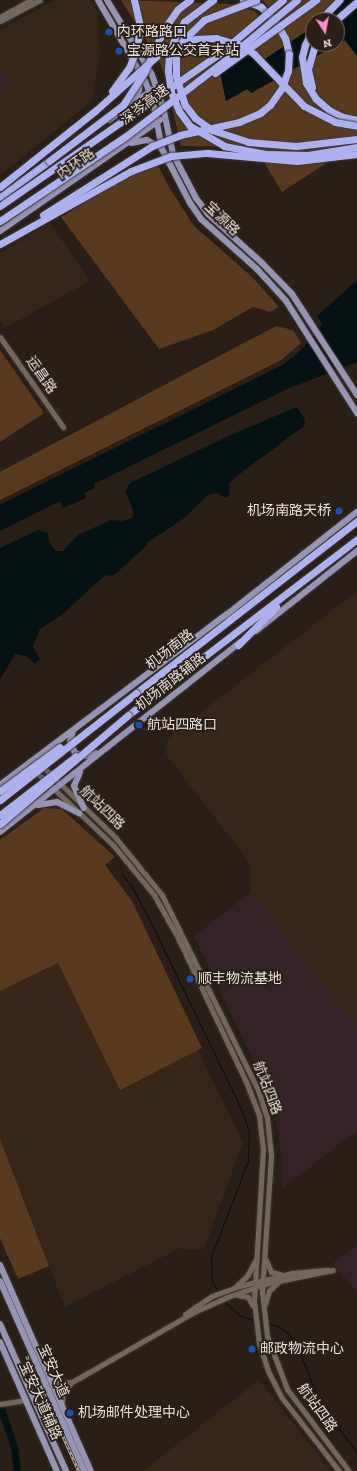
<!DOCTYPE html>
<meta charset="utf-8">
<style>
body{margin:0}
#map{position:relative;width:357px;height:1471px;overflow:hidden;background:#291f16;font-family:"Zilla Slab","Noto Sans SC",serif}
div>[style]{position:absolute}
.commercial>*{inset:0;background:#352226}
.built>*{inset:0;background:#352618}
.green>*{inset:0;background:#583b1e}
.water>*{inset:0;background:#041012}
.stream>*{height:1px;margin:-0.5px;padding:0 0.5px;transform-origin:0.5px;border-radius:0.5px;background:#041012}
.river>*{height:7px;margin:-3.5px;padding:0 3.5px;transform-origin:3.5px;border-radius:3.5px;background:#041012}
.roads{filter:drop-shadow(0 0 1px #403933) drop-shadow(0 0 1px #403933)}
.minor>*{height:5px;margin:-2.5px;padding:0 2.5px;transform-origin:2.5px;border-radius:2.5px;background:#72675c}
.major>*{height:6px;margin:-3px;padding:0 3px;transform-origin:3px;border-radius:3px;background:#9693b4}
.highway>*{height:7px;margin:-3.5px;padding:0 3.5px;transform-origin:3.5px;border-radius:3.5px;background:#aeb1ef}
.rail>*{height:2.5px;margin-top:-1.25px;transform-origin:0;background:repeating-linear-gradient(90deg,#291f16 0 3px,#b5aea7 0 6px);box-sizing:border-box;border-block:1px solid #b5aea7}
.bridges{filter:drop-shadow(0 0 1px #403933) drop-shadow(0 0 1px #403933)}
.highway-bridge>*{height:7px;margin:-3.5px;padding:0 3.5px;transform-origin:3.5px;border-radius:3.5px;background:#aeb1ef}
.dots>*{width:11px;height:11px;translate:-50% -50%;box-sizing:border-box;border:2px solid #291f16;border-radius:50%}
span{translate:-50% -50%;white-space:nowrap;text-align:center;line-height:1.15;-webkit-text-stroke:3.5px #291f16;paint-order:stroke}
.poi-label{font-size:14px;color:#e8e1db}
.left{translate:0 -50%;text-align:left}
.right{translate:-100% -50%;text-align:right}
.street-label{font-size:14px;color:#e8e1db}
.north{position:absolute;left:305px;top:12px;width:40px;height:40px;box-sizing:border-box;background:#291f16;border:1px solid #756d65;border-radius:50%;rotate:169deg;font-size:11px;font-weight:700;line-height:16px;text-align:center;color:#e8e1db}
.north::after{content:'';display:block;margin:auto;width:14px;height:18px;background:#f890cc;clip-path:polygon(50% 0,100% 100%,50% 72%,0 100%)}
</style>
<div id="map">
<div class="commercial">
<div style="clip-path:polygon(0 69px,12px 83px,0 92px)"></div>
<div style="clip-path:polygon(251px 892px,357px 1027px,357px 1130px,282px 1189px,280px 1137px,268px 1092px,194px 936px)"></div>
<div style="clip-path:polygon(357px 1244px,357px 1293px,333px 1263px)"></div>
</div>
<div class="built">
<div style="clip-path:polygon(55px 0,89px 0,97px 12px,100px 55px,92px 101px,0 175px,0 92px,12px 83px,0 69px,0 30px)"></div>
<div style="clip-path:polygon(50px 223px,90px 281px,5px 328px,0 320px,0 253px)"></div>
<div style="clip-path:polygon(357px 591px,357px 1027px,251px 892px,251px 870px,249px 862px,168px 757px,165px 750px,167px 741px,172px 735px)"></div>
<div style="clip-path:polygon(58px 963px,120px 1089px,198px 1050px,243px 1142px,204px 1249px,184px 1249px,182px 1247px,65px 1307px,0 1139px,0 991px)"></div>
<div style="clip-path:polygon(259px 1380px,331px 1471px,143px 1471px)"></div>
</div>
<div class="green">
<div style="clip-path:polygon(121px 0,232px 4px,254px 11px,272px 27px,283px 20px,262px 0,335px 0,325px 19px,313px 20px,313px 27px,265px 59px,258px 55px,218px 62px,226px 101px,247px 89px,252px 93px,345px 40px,357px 56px,357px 153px,337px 156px,282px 192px,255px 147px,181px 146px,165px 76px,158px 59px)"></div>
<div style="clip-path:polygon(157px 163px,170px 189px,194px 226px,251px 276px,279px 307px,270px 312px,253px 307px,213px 330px,159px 349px,61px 217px,127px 177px)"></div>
<div style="clip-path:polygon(276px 326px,293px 330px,301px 343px,281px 360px,0 500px,0 472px)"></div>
<div style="clip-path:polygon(0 350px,44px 413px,0 442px)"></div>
<div style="clip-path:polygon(44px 808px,62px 809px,115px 857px,105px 865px,132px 901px,202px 1048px,120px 1090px,58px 963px,0 991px,0 840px)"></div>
<div style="clip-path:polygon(0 1139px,49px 1266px,18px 1279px,0 1238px)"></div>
</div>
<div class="water">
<div style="clip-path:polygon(335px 0,357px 0,357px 56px,345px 40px,251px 93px,247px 89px,226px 101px,218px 62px,221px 57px,235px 50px,258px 55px,265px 59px,313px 27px,313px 44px,337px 44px,337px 20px,324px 20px)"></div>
<div style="clip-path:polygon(357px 280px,357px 362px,287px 389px,94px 484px,95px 488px,84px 493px,86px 498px,63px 508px,60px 501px,0 531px,0 505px,284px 364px,302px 349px,317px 331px,322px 324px,317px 316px)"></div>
<div style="clip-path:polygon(297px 407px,305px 420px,304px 426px,233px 479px,229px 484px,230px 494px,226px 498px,217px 493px,209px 494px,183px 519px,148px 542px,145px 547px,114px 575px,104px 576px,63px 614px,40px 629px,33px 646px,40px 660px,34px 663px,26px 656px,15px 654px,0 680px,0 548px,38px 530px,48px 533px,49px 542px,56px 551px,63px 551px,78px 535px,111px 520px,122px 521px,132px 518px,134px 512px,125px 491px,130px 483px,235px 433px)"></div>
</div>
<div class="stream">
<div style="left:122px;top:874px;width:16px;rotate:52deg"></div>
<div style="left:132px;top:887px;width:41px;rotate:62.2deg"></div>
<div style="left:151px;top:923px;width:201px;rotate:64.1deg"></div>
<div style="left:239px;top:1104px;width:29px;rotate:70deg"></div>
<div style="left:249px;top:1131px;width:30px;rotate:92deg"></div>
<div style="left:248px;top:1161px;width:103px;rotate:111.1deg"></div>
<div style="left:211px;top:1257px;width:25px;rotate:88deg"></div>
<div style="left:212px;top:1282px;width:11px;rotate:56deg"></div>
<div style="left:224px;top:1301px;width:22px;rotate:43deg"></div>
<div style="left:240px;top:1316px;width:15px;rotate:16deg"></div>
<div style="left:267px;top:1323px;width:11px;rotate:15deg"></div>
<div style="left:278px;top:1326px;width:14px;rotate:36deg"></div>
<div style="left:289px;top:1334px;width:19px;rotate:58deg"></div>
<div style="left:299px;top:1350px;width:56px;rotate:69deg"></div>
<div style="left:319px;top:1402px;width:64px;rotate:53.3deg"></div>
</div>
<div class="river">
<div style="left:0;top:1406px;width:43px;rotate:71.1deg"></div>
<div style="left:14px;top:1447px;width:24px;rotate:83deg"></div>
</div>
<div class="roads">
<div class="minor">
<div style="left:0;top:17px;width:35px;rotate:-29deg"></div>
<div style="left:0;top:21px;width:45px;rotate:-27.7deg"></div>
<div style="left:0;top:337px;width:110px;rotate:55deg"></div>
<div style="left:41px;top:765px;width:103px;rotate:44.2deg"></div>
<div style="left:115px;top:837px;width:75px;rotate:51deg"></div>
<div style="left:162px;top:895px;width:217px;rotate:63.8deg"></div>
<div style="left:258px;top:1090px;width:28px;rotate:72deg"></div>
<div style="left:267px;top:1117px;width:39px;rotate:84deg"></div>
<div style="left:271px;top:1156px;width:136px;rotate:93.8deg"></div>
<div style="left:262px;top:1292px;width:44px;rotate:83.5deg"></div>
<div style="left:267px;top:1336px;width:57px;rotate:69.3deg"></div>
<div style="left:287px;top:1389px;width:103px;rotate:52.9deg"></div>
<div style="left:34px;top:770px;width:109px;rotate:43.5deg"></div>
<div style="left:113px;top:845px;width:65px;rotate:50.6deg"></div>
<div style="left:154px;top:895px;width:49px;rotate:60.8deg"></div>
<div style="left:178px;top:938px;width:161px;rotate:64.7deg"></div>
<div style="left:247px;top:1084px;width:34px;rotate:69deg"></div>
<div style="left:259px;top:1116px;width:33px;rotate:83deg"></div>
<div style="left:263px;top:1149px;width:152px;rotate:93.4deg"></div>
<div style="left:254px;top:1301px;width:42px;rotate:83.2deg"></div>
<div style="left:259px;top:1343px;width:29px;rotate:72deg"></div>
<div style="left:268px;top:1371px;width:30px;rotate:63deg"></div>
<div style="left:282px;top:1398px;width:93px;rotate:52deg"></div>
<div style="left:266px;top:1260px;width:13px;rotate:67deg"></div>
<div style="left:271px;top:1272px;width:9px;rotate:13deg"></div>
<div style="left:236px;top:1286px;width:15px;rotate:-42deg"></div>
<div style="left:247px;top:1276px;width:17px;rotate:-62deg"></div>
<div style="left:237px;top:1295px;width:11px;rotate:10deg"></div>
<div style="left:248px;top:1297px;width:10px;rotate:61deg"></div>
<div style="left:265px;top:1304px;width:14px;rotate:-73deg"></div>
<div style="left:269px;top:1291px;width:14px;rotate:-45deg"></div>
<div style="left:185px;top:1314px;width:32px;rotate:-34deg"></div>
<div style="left:212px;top:1296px;width:30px;rotate:-20deg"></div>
<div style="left:240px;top:1286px;width:54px;rotate:-14deg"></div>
<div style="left:292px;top:1273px;width:36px;rotate:-5deg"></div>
<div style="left:50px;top:1378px;width:10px;rotate:29deg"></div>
<div style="left:59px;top:1383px;width:12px;rotate:-5deg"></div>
<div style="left:62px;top:1402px;width:10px;rotate:-84deg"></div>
<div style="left:63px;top:1392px;width:13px;rotate:-48deg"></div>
<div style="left:72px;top:1382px;width:141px;rotate:-29.8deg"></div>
<div style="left:194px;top:1312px;width:39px;rotate:-24deg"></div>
<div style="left:230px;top:1296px;width:40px;rotate:-18.9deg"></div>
<div style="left:268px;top:1283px;width:66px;rotate:-11.3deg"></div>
<div style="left:0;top:1404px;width:26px;rotate:-9deg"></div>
</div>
<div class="major">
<div style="left:98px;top:0;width:94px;rotate:59.9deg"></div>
<div style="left:145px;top:81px;width:22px;rotate:68deg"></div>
<div style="left:153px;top:101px;width:49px;rotate:79.4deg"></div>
<div style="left:162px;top:149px;width:61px;rotate:62.6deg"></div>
<div style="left:190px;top:203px;width:19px;rotate:55deg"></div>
<div style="left:201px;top:219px;width:75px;rotate:41.8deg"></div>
<div style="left:257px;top:269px;width:43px;rotate:47.8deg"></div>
<div style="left:286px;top:301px;width:133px;rotate:57.6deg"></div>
<div style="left:107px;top:0;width:87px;rotate:59deg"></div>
<div style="left:152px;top:75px;width:34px;rotate:71deg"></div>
<div style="left:163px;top:107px;width:48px;rotate:78deg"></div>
<div style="left:173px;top:154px;width:50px;rotate:62.4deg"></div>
<div style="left:196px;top:198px;width:20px;rotate:53deg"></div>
<div style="left:208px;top:214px;width:73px;rotate:42.2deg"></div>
<div style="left:262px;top:263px;width:43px;rotate:45.9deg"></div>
<div style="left:292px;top:294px;width:120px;rotate:57.2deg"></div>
<div style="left:134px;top:101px;width:12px;rotate:-66deg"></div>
<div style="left:139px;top:90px;width:12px;rotate:-85deg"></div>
<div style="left:109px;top:120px;width:52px;rotate:-34.9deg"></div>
<div style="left:131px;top:143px;width:16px;rotate:-11deg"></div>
<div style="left:147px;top:140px;width:13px;rotate:29deg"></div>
<div style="left:0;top:231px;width:195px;rotate:-34.8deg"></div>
<div style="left:256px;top:631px;width:129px;rotate:-38.4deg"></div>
<div style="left:73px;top:731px;width:11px;rotate:105deg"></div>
<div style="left:70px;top:742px;width:12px;rotate:66deg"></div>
<div style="left:75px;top:753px;width:10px;rotate:17deg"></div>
<div style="left:85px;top:756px;width:11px;rotate:-15deg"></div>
<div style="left:80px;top:772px;width:15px;rotate:113deg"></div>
<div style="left:74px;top:786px;width:24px;rotate:66deg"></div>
<div style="left:0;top:785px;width:283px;rotate:-37deg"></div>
<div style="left:226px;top:615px;width:167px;rotate:-38.2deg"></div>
<div style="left:38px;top:805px;width:19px;rotate:-9deg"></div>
<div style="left:57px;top:802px;width:25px;rotate:27deg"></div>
<div style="left:0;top:832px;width:307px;rotate:-38.3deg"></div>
<div style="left:0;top:1265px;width:225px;rotate:66.2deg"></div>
<div style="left:0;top:1281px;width:208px;rotate:66.1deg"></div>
<div style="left:0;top:1324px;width:161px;rotate:65.8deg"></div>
<div style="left:0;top:1342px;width:141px;rotate:66.2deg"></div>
</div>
<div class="highway">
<div style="left:243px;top:0;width:19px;rotate:21deg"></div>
<div style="left:261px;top:7px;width:20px;rotate:45deg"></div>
<div style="left:275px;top:21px;width:20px;rotate:60deg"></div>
<div style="left:285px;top:38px;width:16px;rotate:76deg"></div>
<div style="left:320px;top:20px;width:28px;rotate:-46deg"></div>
<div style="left:336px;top:20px;width:28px;rotate:-41deg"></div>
<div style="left:313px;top:29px;width:18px;rotate:117deg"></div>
<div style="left:305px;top:45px;width:12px;rotate:104deg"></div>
<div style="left:302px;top:57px;width:26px;rotate:81deg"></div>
<div style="left:306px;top:83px;width:19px;rotate:58deg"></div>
<div style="left:316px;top:99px;width:17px;rotate:40deg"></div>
<div style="left:329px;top:110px;width:16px;rotate:27deg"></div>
<div style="left:343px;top:117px;width:14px;rotate:12deg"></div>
<div style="left:312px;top:87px;width:18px;rotate:-103deg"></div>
<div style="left:308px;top:69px;width:26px;rotate:-74deg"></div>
<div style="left:0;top:197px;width:61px;rotate:-36.3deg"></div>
<div style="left:238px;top:645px;width:54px;rotate:-45deg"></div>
<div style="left:136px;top:693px;width:280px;rotate:-37.9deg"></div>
<div style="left:128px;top:715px;width:289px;rotate:-37.5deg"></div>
</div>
</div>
<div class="rail">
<div style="left:27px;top:1356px;width:126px;rotate:65.7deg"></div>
</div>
<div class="bridges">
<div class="highway-bridge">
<div style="left:213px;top:0;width:36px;rotate:143deg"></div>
<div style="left:184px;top:22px;width:17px;rotate:121deg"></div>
<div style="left:175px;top:37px;width:19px;rotate:108deg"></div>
<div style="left:169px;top:55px;width:16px;rotate:94deg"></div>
<div style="left:168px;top:71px;width:21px;rotate:82deg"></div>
<div style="left:171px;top:92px;width:21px;rotate:67deg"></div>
<div style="left:179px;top:111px;width:19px;rotate:54deg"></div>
<div style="left:190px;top:126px;width:39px;rotate:30deg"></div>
<div style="left:224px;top:146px;width:42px;rotate:11deg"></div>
<div style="left:265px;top:154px;width:43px;rotate:1.3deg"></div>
<div style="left:308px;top:155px;width:50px;rotate:-9.3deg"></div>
<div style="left:256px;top:0;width:56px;rotate:159deg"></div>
<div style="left:204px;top:20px;width:29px;rotate:136deg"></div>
<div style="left:183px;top:40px;width:19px;rotate:111deg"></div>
<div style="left:176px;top:58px;width:18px;rotate:90deg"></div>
<div style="left:176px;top:76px;width:30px;rotate:73deg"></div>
<div style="left:185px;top:105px;width:16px;rotate:52deg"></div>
<div style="left:195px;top:118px;width:21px;rotate:35deg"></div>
<div style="left:212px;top:130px;width:38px;rotate:18deg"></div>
<div style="left:248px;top:142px;width:48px;rotate:4.8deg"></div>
<div style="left:296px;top:146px;width:61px;rotate:-6.5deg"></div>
<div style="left:215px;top:73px;width:125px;rotate:-35.9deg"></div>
<div style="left:112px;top:91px;width:29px;rotate:-54deg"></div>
<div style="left:129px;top:68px;width:22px;rotate:-69deg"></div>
<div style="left:137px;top:47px;width:21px;rotate:-82deg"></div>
<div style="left:140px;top:26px;width:27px;rotate:-103deg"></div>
<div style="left:49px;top:161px;width:93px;rotate:-37.1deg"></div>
<div style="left:123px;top:105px;width:38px;rotate:-57deg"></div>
<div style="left:144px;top:73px;width:48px;rotate:-65.6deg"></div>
<div style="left:164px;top:29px;width:24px;rotate:-55deg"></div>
<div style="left:178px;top:9px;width:15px;rotate:-37deg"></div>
<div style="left:0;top:187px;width:122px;rotate:-38.7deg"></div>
<div style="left:95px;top:111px;width:87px;rotate:-41.7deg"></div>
<div style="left:160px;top:53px;width:19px;rotate:-28deg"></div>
<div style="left:177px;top:44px;width:20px;rotate:-15deg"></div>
<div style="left:196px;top:39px;width:20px;rotate:-3deg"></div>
<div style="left:216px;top:38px;width:28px;rotate:17deg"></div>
<div style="left:243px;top:46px;width:14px;rotate:36deg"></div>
<div style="left:254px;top:54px;width:72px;rotate:46.1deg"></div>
<div style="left:304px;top:106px;width:35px;rotate:27deg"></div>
<div style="left:335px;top:122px;width:22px;rotate:10deg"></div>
<div style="left:0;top:206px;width:268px;rotate:-34.8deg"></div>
<div style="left:220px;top:53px;width:82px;rotate:-40.1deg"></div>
<div style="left:43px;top:215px;width:129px;rotate:-32.3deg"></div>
<div style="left:152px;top:146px;width:30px;rotate:-21deg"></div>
<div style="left:180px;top:135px;width:60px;rotate:-12.4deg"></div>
<div style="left:239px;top:122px;width:23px;rotate:-23deg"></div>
<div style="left:260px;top:113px;width:13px;rotate:-39deg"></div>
<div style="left:270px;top:105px;width:21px;rotate:-55deg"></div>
<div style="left:282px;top:88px;width:18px;rotate:-71deg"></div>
<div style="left:288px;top:71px;width:17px;rotate:-87deg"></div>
<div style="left:0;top:221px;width:152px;rotate:-34deg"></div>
<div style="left:126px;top:136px;width:123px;rotate:-37.4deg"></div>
<div style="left:224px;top:61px;width:95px;rotate:-39.9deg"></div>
<div style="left:0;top:244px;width:150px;rotate:-29.1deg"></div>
<div style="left:131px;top:171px;width:43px;rotate:-20.6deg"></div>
<div style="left:171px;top:156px;width:36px;rotate:-5deg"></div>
<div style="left:207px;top:153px;width:90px;rotate:5.1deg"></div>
<div style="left:297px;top:161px;width:60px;rotate:-6.7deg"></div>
<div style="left:0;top:791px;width:74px;rotate:-36.3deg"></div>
<div style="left:0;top:800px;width:173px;rotate:-38.2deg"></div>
<div style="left:0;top:815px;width:96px;rotate:-37.8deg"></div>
<div style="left:0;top:824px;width:168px;rotate:-40.4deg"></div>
</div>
</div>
<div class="dots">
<div style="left:109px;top:32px;background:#1a4fb4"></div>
<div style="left:119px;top:51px;background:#1a4fb4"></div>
<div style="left:339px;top:511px;background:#1a4fb4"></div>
<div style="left:139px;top:725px;background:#1a4fb4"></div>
<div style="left:190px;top:979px;background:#1a4fb4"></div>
<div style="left:252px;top:1349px;background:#1a4fb4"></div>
<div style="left:70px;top:1413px;background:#1a4fb4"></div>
</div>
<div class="poi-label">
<span class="left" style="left:117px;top:32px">内环路路口</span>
<span class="left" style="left:127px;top:51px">宝源路公交首末站</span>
<span class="right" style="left:331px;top:511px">机场南路天桥</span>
<span class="left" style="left:147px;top:725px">航站四路口</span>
<span class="left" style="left:198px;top:979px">顺丰物流基地</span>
<span class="left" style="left:260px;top:1349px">邮政物流中心</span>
<span class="left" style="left:78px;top:1413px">机场邮件处理中心</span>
</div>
<div class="street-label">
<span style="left:145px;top:105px;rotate:-37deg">深岑高速</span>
<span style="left:76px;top:164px;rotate:-35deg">内环路</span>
<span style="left:222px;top:219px;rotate:44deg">宝源路</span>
<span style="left:41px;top:375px;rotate:55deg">运昌路</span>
<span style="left:170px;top:650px;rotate:-38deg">机场南路</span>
<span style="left:171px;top:682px;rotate:-38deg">机场南路辅路</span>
<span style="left:102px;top:808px;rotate:44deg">航站四路</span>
<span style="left:267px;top:1088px;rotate:69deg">航站四路</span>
<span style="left:53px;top:1371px;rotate:66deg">宝安大道</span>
<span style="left:40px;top:1401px;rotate:66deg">宝安大道辅路</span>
<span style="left:317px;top:1408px;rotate:54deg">航站四路</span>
</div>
<div class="north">N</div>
</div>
